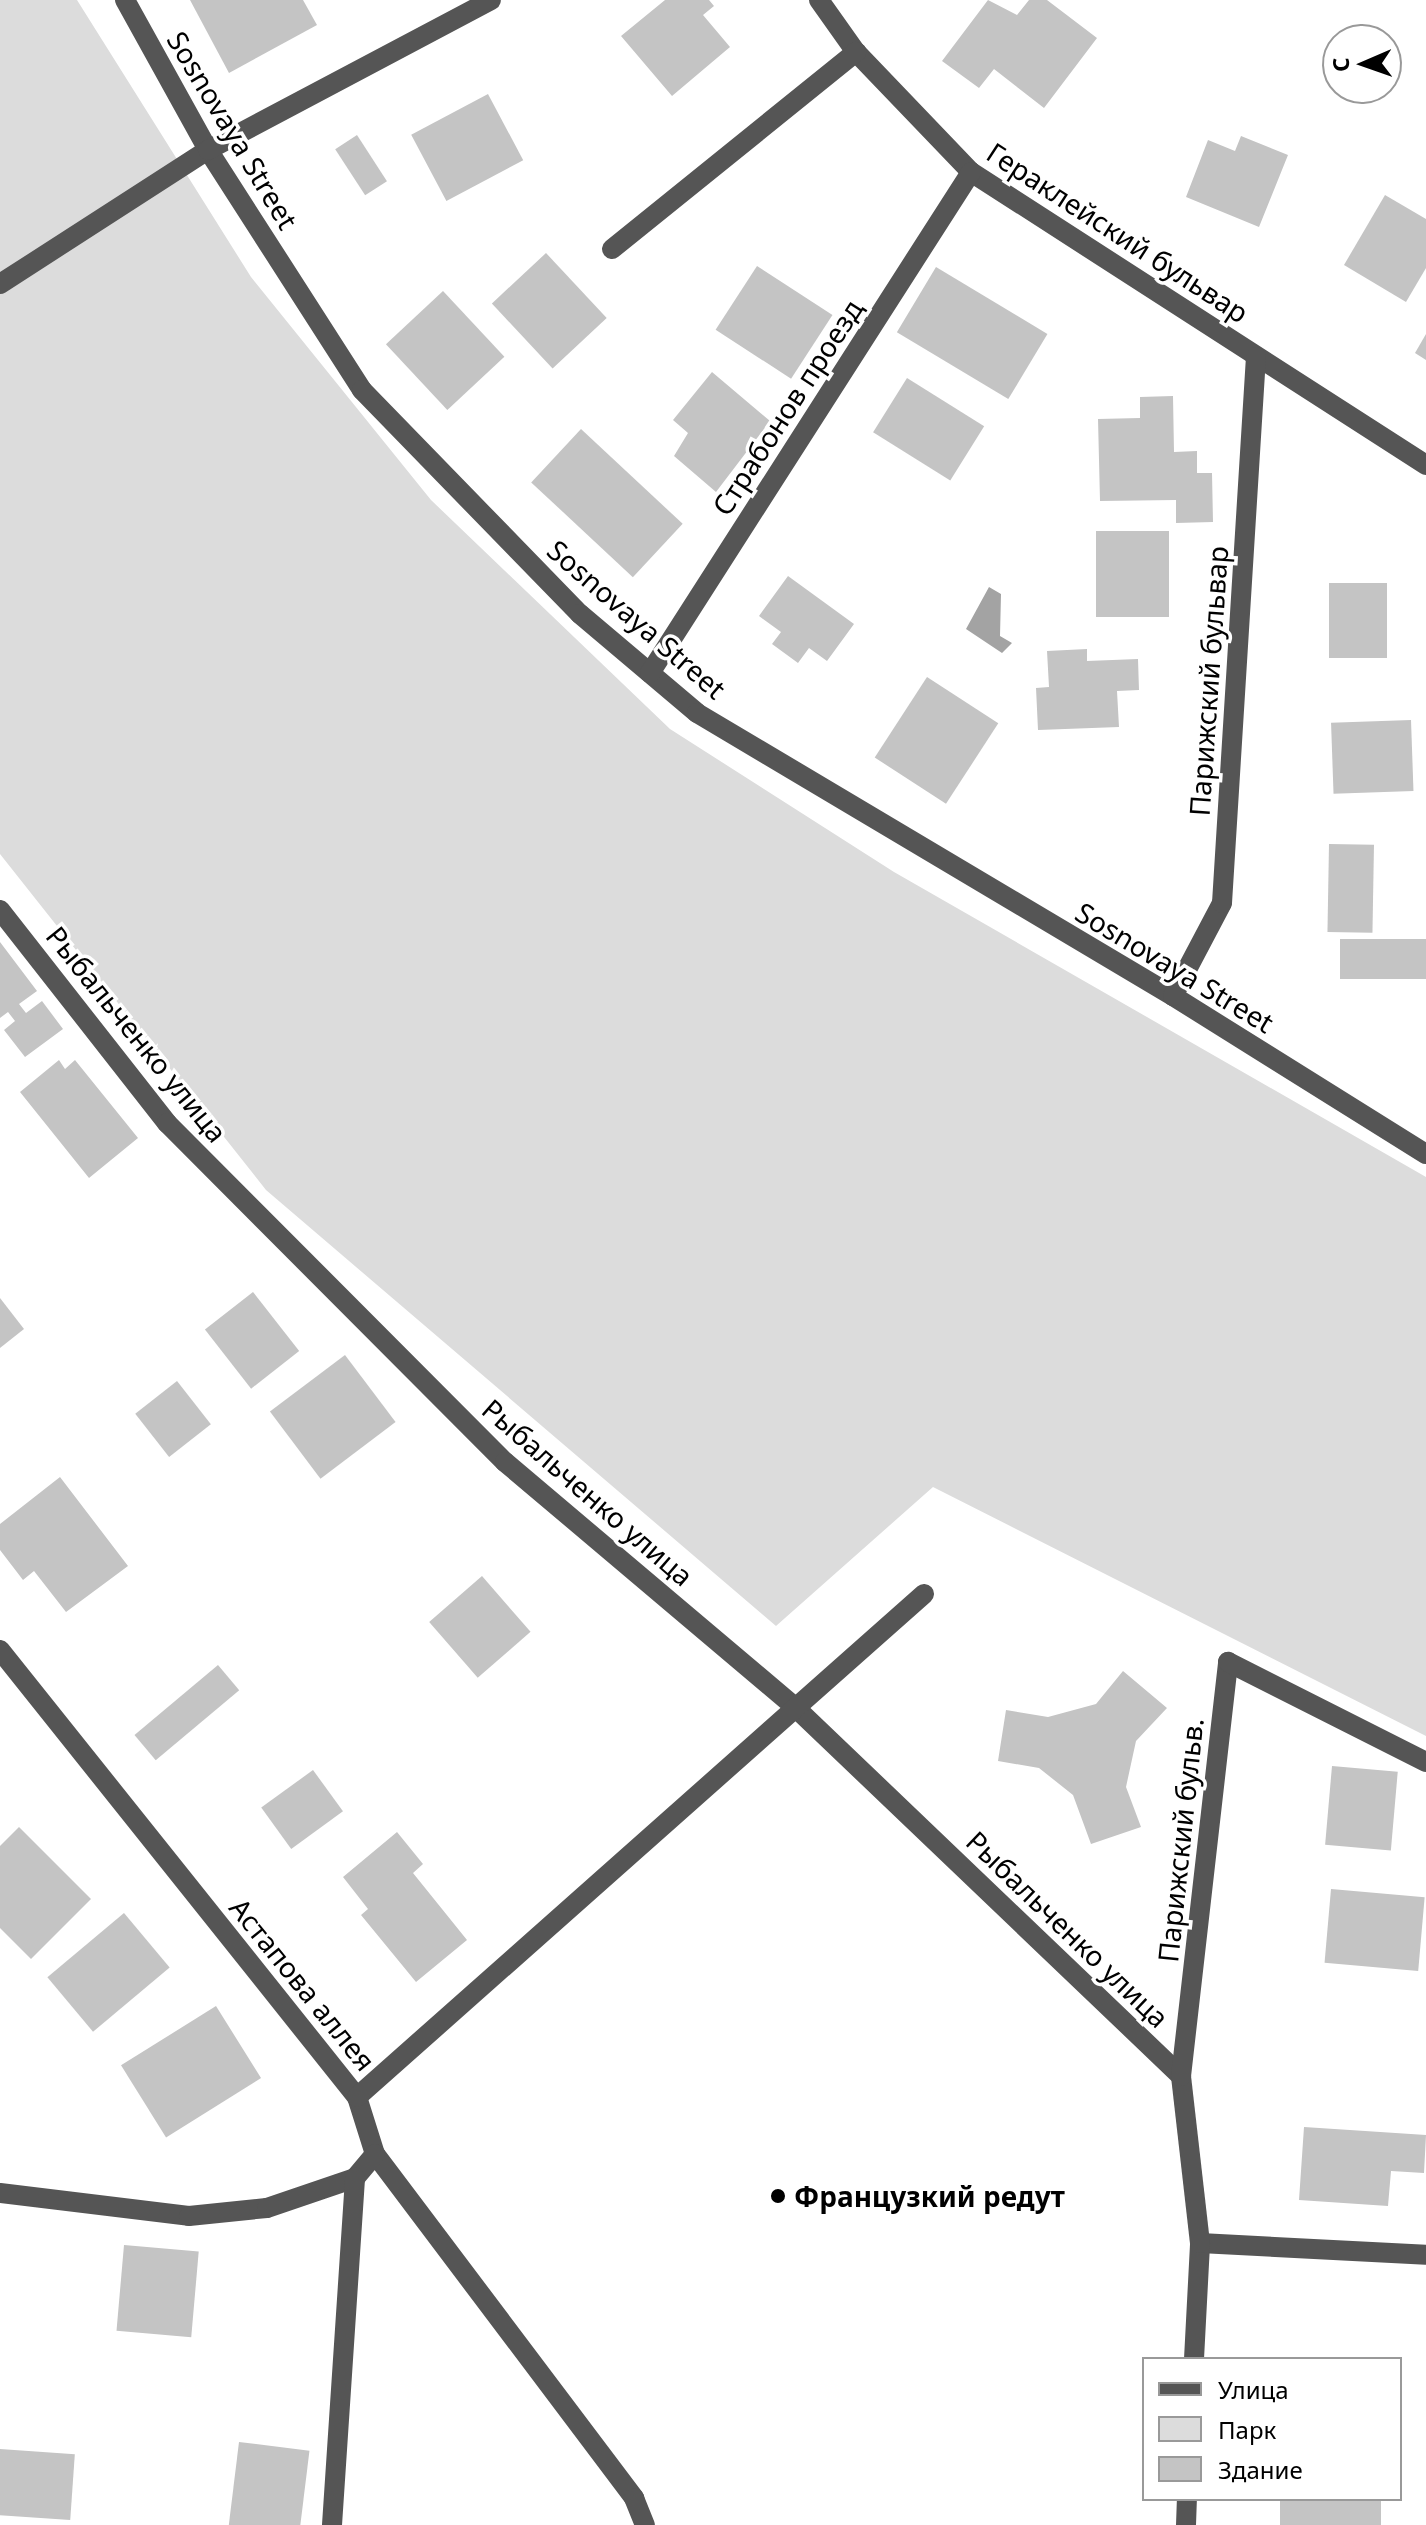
<!DOCTYPE html>
<meta charset="utf-8">
<style>
body{margin:0}
#map{position:relative;width:1426px;height:2525px;overflow:hidden;background:#fff;font-family:"Noto Sans",sans-serif}
div>[style]{position:absolute}
.green>*{inset:0;background:#dcdcdc}
.water>*{inset:0;background:#a3a3a3}
.building>*{inset:0;background:#c4c4c4;transform-origin:0 0}
.minor>*{height:20px;margin:-10px;padding:0 10px;transform-origin:10px;border-radius:10px;background:#555}
.dots>*{width:22px;height:22px;translate:-50% -50%;box-sizing:border-box;border:4px solid #fff;border-radius:50%}
span{translate:-50% -50%;white-space:nowrap;text-align:center;line-height:1.15;-webkit-text-stroke:7px #fff;paint-order:stroke}
.street-label{font-size:28px;color:#000}
.poi-label{font-size:28px;color:#000;font-weight:700}
.left{translate:0 -50%;text-align:left}
.legend{position:absolute;left:1142px;top:2357px;width:260px;height:144px;box-sizing:border-box;background:#fff;border:2px solid #999;margin:0;padding:10px 14px;list-style:none;font-size:24px;color:#000}
.legend li{display:flex;align-items:center;gap:16px;height:40px}
.legend b{width:40px;border:2px solid #999}
.north{position:absolute;left:1322px;top:24px;width:80px;height:80px;box-sizing:border-box;background:#fff;border:2px solid #999;border-radius:50%;rotate:268deg;font-size:22px;font-weight:700;line-height:32px;text-align:center;color:#000}
.north::after{content:'';display:block;margin:auto;width:28px;height:36px;background:#000;clip-path:polygon(50% 0,100% 100%,50% 72%,0 100%)}
</style>
<div id="map">
<div class="green">
<div style="clip-path:polygon(0 0,77px 0,251px 277px,431px 500px,670px 729px,894px 872px,1426px 1177px,1426px 1736px,933px 1487px,776px 1626px,266px 1190px,0 854px)"></div>
</div>
<div class="water">
<div style="clip-path:polygon(989px 587px,1001px 594px,1000px 636px,1012px 643px,1002px 653px,966px 629px)"></div>
</div>
<div class="building">
<div style="clip-path:polygon(190px 0,303px 0,317px 25px,229px 73px)"></div>
<div style="clip-path:polygon(665px 0,709px 0,714px 6px,703px 15px,730px 47px,672px 96px,621px 36px)"></div>
<div style="clip-path:polygon(988px 0,1017px 15px,1029px 0,1047px 0,1097px 38px,1044px 108px,994px 69px,979px 88px,942px 61px)"></div>
<div style="left:488px;top:94px;width:75px;height:87px;rotate:62deg"></div>
<div style="left:357px;top:135px;width:55px;height:26px;rotate:57deg"></div>
<div style="clip-path:polygon(1241px 136px,1288px 155px,1259px 227px,1186px 197px,1208px 140px,1235px 151px)"></div>
<div style="clip-path:polygon(1385px 195px,1426px 219px,1426px 268px,1406px 302px,1344px 265px)"></div>
<div style="left:546px;top:253px;width:89px;height:74px;rotate:47deg"></div>
<div style="left:757px;top:266px;width:90px;height:76px;rotate:33deg"></div>
<div style="left:936px;top:267px;width:130px;height:76px;rotate:31deg"></div>
<div style="left:443px;top:291px;width:90px;height:78px;rotate:47deg"></div>
<div style="clip-path:polygon(1426px 334px,1426px 360px,1415px 353px)"></div>
<div style="clip-path:polygon(712px 372px,770px 421px,716px 492px,674px 456px,688px 433px,673px 420px)"></div>
<div style="left:907px;top:378px;width:91px;height:64px;rotate:32deg"></div>
<div style="clip-path:polygon(1173px 396px,1174px 452px,1197px 451px,1197px 473px,1212px 473px,1213px 522px,1176px 523px,1176px 500px,1100px 501px,1098px 419px,1140px 418px,1140px 397px)"></div>
<div style="left:581px;top:429px;width:139px;height:73px;rotate:43deg"></div>
<div style="left:1096px;top:531px;width:73px;height:86px"></div>
<div style="clip-path:polygon(788px 576px,854px 624px,827px 661px,809px 648px,798px 663px,772px 644px,781px 632px,759px 616px)"></div>
<div style="left:1329px;top:583px;width:58px;height:75px"></div>
<div style="clip-path:polygon(1087px 649px,1087px 661px,1138px 659px,1139px 690px,1117px 691px,1119px 727px,1038px 730px,1036px 688px,1049px 687px,1047px 651px)"></div>
<div style="left:927px;top:677px;width:85px;height:96px;rotate:33deg"></div>
<div style="left:1411px;top:720px;width:71px;height:80px;rotate:88deg"></div>
<div style="left:1329px;top:844px;width:45px;height:88px;rotate:1deg"></div>
<div style="left:1340px;top:939px;width:86px;height:40px"></div>
<div style="clip-path:polygon(0 942px,37px 991px,19px 1004px,26px 1013px,42px 1001px,63px 1029px,25px 1057px,4px 1030px,15px 1021px,8px 1012px,0 1018px)"></div>
<div style="clip-path:polygon(59px 1060px,65px 1069px,75px 1060px,138px 1138px,89px 1178px,20px 1092px)"></div>
<div style="left:253px;top:1292px;width:75px;height:61px;rotate:52deg"></div>
<div style="clip-path:polygon(0 1298px,24px 1329px,0 1348px)"></div>
<div style="left:345px;top:1355px;width:84px;height:94px;rotate:53deg"></div>
<div style="left:177px;top:1381px;width:55px;height:53px;rotate:52deg"></div>
<div style="clip-path:polygon(60px 1477px,128px 1566px,66px 1612px,34px 1571px,23px 1580px,0 1550px,0 1524px)"></div>
<div style="left:482px;top:1576px;width:74px;height:70px;rotate:49deg"></div>
<div style="left:218px;top:1665px;width:33px;height:109px;rotate:50deg"></div>
<div style="clip-path:polygon(1123px 1671px,1167px 1708px,1136px 1741px,1126px 1787px,1141px 1827px,1091px 1844px,1073px 1795px,1039px 1768px,998px 1761px,1006px 1710px,1048px 1717px,1096px 1704px)"></div>
<div style="left:1332px;top:1766px;width:66px;height:79px;rotate:5deg"></div>
<div style="left:313px;top:1770px;width:51px;height:64px;rotate:54deg"></div>
<div style="clip-path:polygon(19px 1827px,91px 1899px,31px 1959px,0 1928px,0 1846px)"></div>
<div style="clip-path:polygon(397px 1832px,423px 1864px,413px 1873px,467px 1940px,416px 1982px,361px 1915px,368px 1909px,343px 1877px)"></div>
<div style="left:1331px;top:1889px;width:94px;height:74px;rotate:5deg"></div>
<div style="left:124px;top:1913px;width:71px;height:100px;rotate:50deg"></div>
<div style="left:216px;top:2006px;width:85px;height:112px;rotate:58deg"></div>
<div style="clip-path:polygon(1304px 2127px,1426px 2135px,1424px 2173px,1391px 2171px,1388px 2206px,1299px 2200px)"></div>
<div style="left:124px;top:2245px;width:75px;height:86px;rotate:5deg"></div>
<div style="left:239px;top:2442px;width:71px;height:84px;rotate:7deg"></div>
<div style="left:0;top:2449px;width:75px;height:66px;rotate:4deg"></div>
<div style="left:1280px;top:2499px;width:101px;height:26px"></div>
</div>
<div class="minor">
<div style="left:125px;top:0;width:171px;rotate:61deg"></div>
<div style="left:208px;top:150px;width:285px;rotate:57.3deg"></div>
<div style="left:362px;top:390px;width:313px;rotate:45.8deg"></div>
<div style="left:580px;top:614px;width:153px;rotate:40.2deg"></div>
<div style="left:697px;top:713px;width:554px;rotate:30.73deg"></div>
<div style="left:1173px;top:996px;width:298px;rotate:32deg"></div>
<div style="left:819px;top:0;width:64px;rotate:54.6deg"></div>
<div style="left:856px;top:52px;width:166px;rotate:46.2deg"></div>
<div style="left:971px;top:172px;width:541px;rotate:32.78deg"></div>
<div style="left:612px;top:249px;width:314px;rotate:-38.9deg"></div>
<div style="left:0;top:284px;width:247px;rotate:-32.8deg"></div>
<div style="left:208px;top:150px;width:320px;rotate:-27.9deg"></div>
<div style="left:650px;top:673px;width:595px;rotate:-57.35deg"></div>
<div style="left:0;top:910px;width:271px;rotate:51.9deg"></div>
<div style="left:167px;top:1123px;width:479px;rotate:45.1deg"></div>
<div style="left:505px;top:1462px;width:384px;rotate:40.2deg"></div>
<div style="left:798px;top:1710px;width:530px;rotate:43.7deg"></div>
<div style="left:1173px;top:996px;width:105px;rotate:-62.2deg"></div>
<div style="left:1222px;top:903px;width:547px;rotate:-86.44deg"></div>
<div style="left:0;top:1650px;width:572px;rotate:51.39deg"></div>
<div style="left:357px;top:2097px;width:60px;rotate:72.5deg"></div>
<div style="left:375px;top:2154px;width:431px;rotate:53deg"></div>
<div style="left:634px;top:2498px;width:29px;rotate:68deg"></div>
<div style="left:357px;top:2097px;width:758px;rotate:-41.58deg"></div>
<div style="left:0;top:2193px;width:190px;rotate:6.9deg"></div>
<div style="left:189px;top:2216px;width:78px;rotate:-5.9deg"></div>
<div style="left:267px;top:2208px;width:93px;rotate:-18.8deg"></div>
<div style="left:355px;top:2178px;width:31px;rotate:-50deg"></div>
<div style="left:1200px;top:2243px;width:226px;rotate:3deg"></div>
<div style="left:1194px;top:2359px;width:116px;rotate:-87deg"></div>
<div style="left:1200px;top:2243px;width:168px;rotate:-96.5deg"></div>
<div style="left:1181px;top:2076px;width:417px;rotate:-83.5deg"></div>
<div style="left:1228px;top:1662px;width:222px;rotate:26.8deg"></div>
<div style="left:332px;top:2525px;width:348px;rotate:-86.2deg"></div>
<div style="left:1186px;top:2525px;width:26px;rotate:-88deg"></div>
</div>
<div class="dots">
<div style="left:778px;top:2196px;background:#000"></div>
</div>
<div class="street-label">
<span style="left:233px;top:130px;rotate:59deg">Sosnovaya Street</span>
<span style="left:1118px;top:232px;rotate:33deg">Гераклейский бульвар</span>
<span style="left:787px;top:407px;rotate:-57deg">Страбонов проезд</span>
<span style="left:637px;top:619px;rotate:41deg">Sosnovaya Street</span>
<span style="left:1208px;top:681px;rotate:-86deg">Парижский бульвар</span>
<span style="left:1175px;top:967px;rotate:31deg">Sosnovaya Street</span>
<span style="left:137px;top:1034px;rotate:51deg">Рыбальченко улица</span>
<span style="left:588px;top:1492px;rotate:41deg">Рыбальченко улица</span>
<span style="left:1180px;top:1840px;rotate:-84deg">Парижский бульв.</span>
<span style="left:1068px;top:1929px;rotate:44deg">Рыбальченко улица</span>
<span style="left:303px;top:1984px;rotate:51deg">Астапова аллея</span>
</div>
<div class="poi-label">
<span class="left" style="left:794px;top:2196px">Французкий редут</span>
</div>
<ul class="legend">
<li><b style="height:10px;background:#555"></b>Улица</li>
<li><b style="height:22px;background:#dcdcdc"></b>Парк</li>
<li><b style="height:22px;background:#c4c4c4"></b>Здание</li>
</ul>
<div class="north">С</div>
</div>
